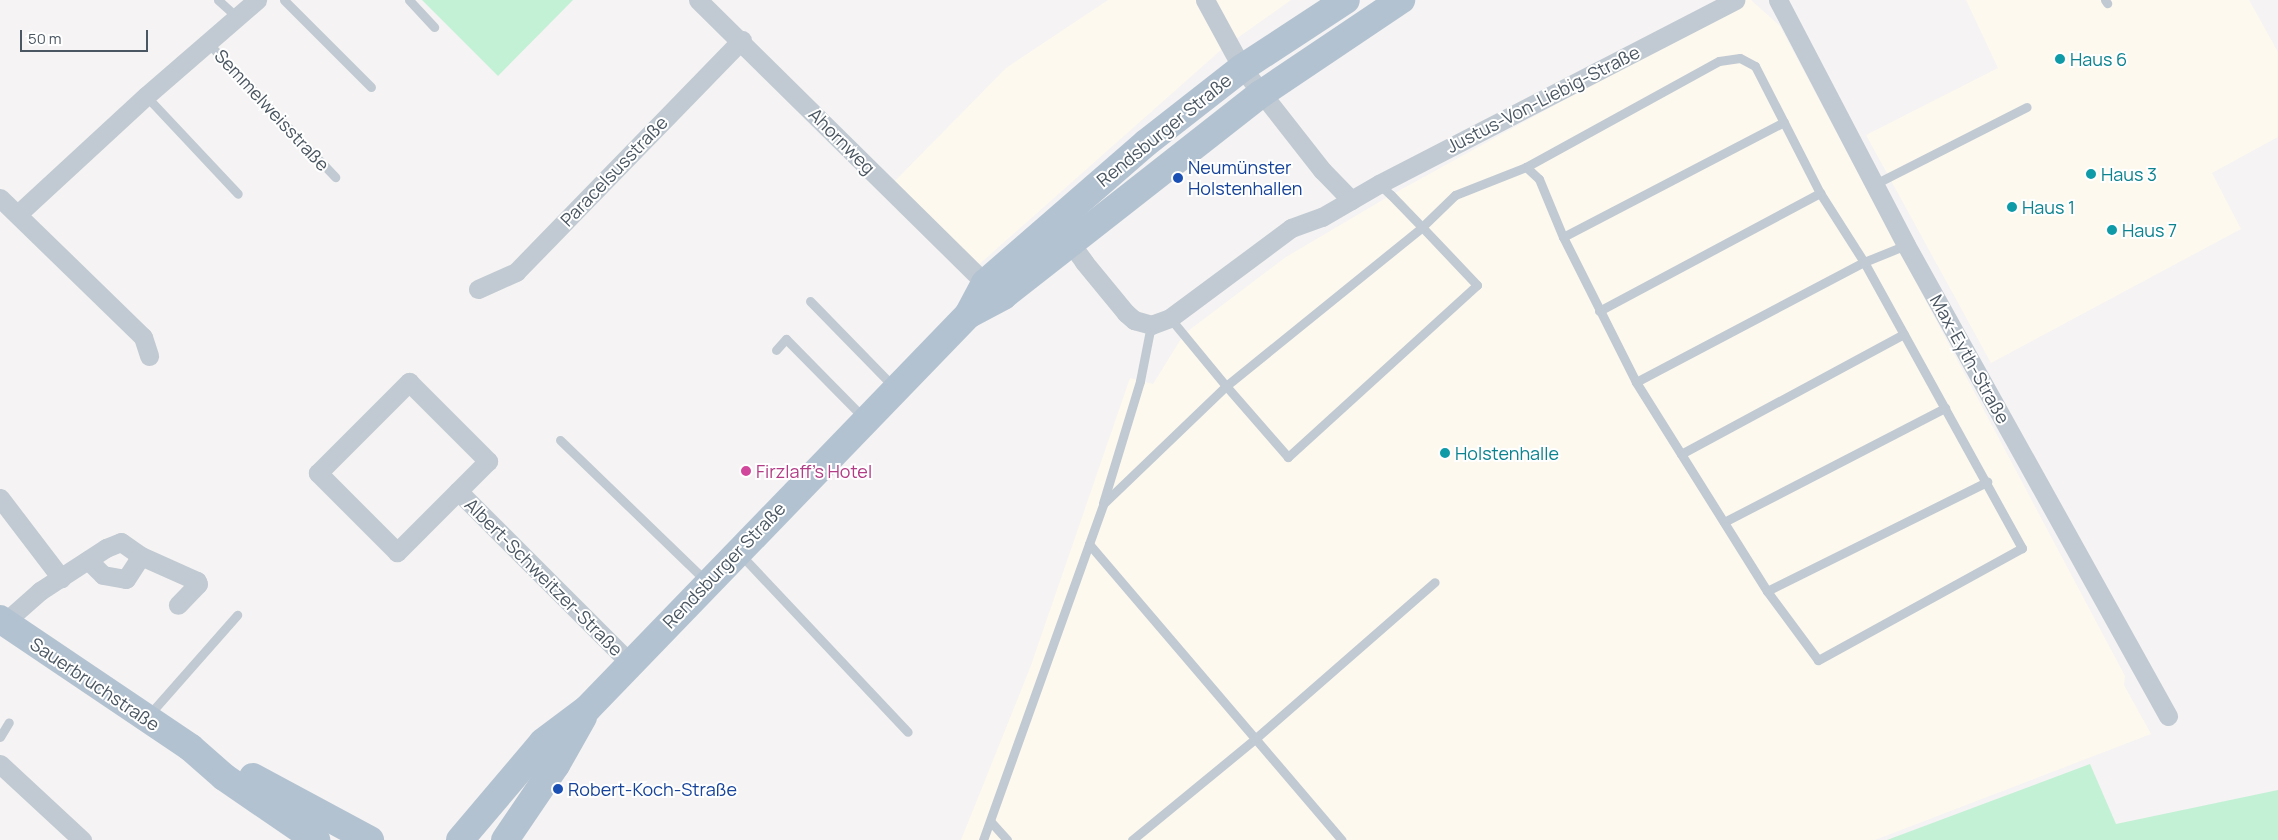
<!DOCTYPE html>
<meta charset="utf-8">
<style>
body{margin:0}
#map{position:relative;width:2278px;height:840px;overflow:hidden;background:#f5f3f3;font-family:Manrope,sans-serif}
div>[style]{position:absolute}
.commercial>*{inset:0;background:#fdf9ef}
.green>*{inset:0;background:#c3f1d5}
.service>*{height:9px;margin:-4.5px;padding:0 4.5px;transform-origin:4.5px;border-radius:4.5px;background:#c1cad2}
.minor>*{height:19px;margin:-9.5px;padding:0 9.5px;transform-origin:9.5px;border-radius:9.5px;background:#c1cad2}
.primary>*{height:28px;margin:-14px;padding:0 14px;transform-origin:14px;border-radius:14px;background:#b3c2d1}
.dots>*{width:14px;height:14px;translate:-50% -50%;box-sizing:border-box;border:2px solid #fff;border-radius:50%}
span{translate:-50% -50%;white-space:nowrap;text-align:center;line-height:1.15;-webkit-text-stroke:4px #fff;paint-order:stroke}
.culture-label{font-size:18px;color:#0d838f}
.left{translate:0 -50%;text-align:left}
.street-label{font-size:18px;color:#4a5661}
.transit-label{font-size:18px;color:#164399}
.hotel-label{font-size:18px;color:#b23c85}
.scale{position:absolute;left:20px;top:30px;width:128px;height:22px;box-sizing:border-box;border:2px solid #4a5661;border-top:0;padding-left:6px;font-size:15px;line-height:18px;white-space:nowrap;color:#4a5661;-webkit-text-stroke:4px #fff;paint-order:stroke}
</style>
<div id="map">
<div class="commercial">
<div style="clip-path:polygon(1108px 0,1291px 0,1222px 49px,975px 268px,888px 188px,1006px 68px)"></div>
<div style="clip-path:polygon(1746px 0,1751px 0,1780px 26px,2125px 676px,2124px 685px,2151px 734px,1875px 840px,961px 840px,1030px 668px,1130px 378px,1153px 384px,1184px 334px,1286px 257px,1391px 195px)"></div>
<div style="clip-path:polygon(1966px 0,2249px 0,2278px 52px,2278px 137px,2212px 173px,2241px 229px,1991px 363px,1866px 135px,1998px 68px)"></div>
</div>
<div class="green">
<div style="clip-path:polygon(422px 0,573px 0,498px 76px)"></div>
<div style="clip-path:polygon(2090px 764px,2116px 824px,2278px 790px,2278px 840px,1887px 840px)"></div>
</div>
<div class="service">
<div style="left:218px;top:0;width:25px;rotate:42deg"></div>
<div style="left:284px;top:0;width:123px;rotate:45deg"></div>
<div style="left:409px;top:0;width:37px;rotate:47deg"></div>
<div style="left:2105px;top:0;width:4px;rotate:56deg"></div>
<div style="left:208px;top:43px;width:185px;rotate:46.5deg"></div>
<div style="left:146px;top:96px;width:134px;rotate:46.8deg"></div>
<div style="left:1379px;top:184px;width:16px;rotate:43deg"></div>
<div style="left:1391px;top:195px;width:45px;rotate:45.9deg"></div>
<div style="left:1422px;top:227px;width:80px;rotate:46.5deg"></div>
<div style="left:1477px;top:285px;width:256px;rotate:137.7deg"></div>
<div style="left:1288px;top:457px;width:94px;rotate:-131.1deg"></div>
<div style="left:1226px;top:386px;width:252px;rotate:-39deg"></div>
<div style="left:1422px;top:227px;width:46px;rotate:-44.1deg"></div>
<div style="left:1455px;top:195px;width:76px;rotate:-21.5deg"></div>
<div style="left:1526px;top:167px;width:220px;rotate:-28.8deg"></div>
<div style="left:1719px;top:61px;width:21px;rotate:-8deg"></div>
<div style="left:1740px;top:58px;width:17px;rotate:28deg"></div>
<div style="left:1755px;top:66px;width:143px;rotate:62.9deg"></div>
<div style="left:1820px;top:193px;width:82px;rotate:57.5deg"></div>
<div style="left:1864px;top:262px;width:327px;rotate:61.1deg"></div>
<div style="left:2022px;top:548px;width:233px;rotate:151.2deg"></div>
<div style="left:1818px;top:660px;width:86px;rotate:-126.5deg"></div>
<div style="left:1767px;top:591px;width:247px;rotate:-122.1deg"></div>
<div style="left:1636px;top:382px;width:162px;rotate:-116.7deg"></div>
<div style="left:1563px;top:237px;width:63px;rotate:-112.5deg"></div>
<div style="left:1539px;top:179px;width:18px;rotate:-137deg"></div>
<div style="left:1875px;top:184px;width:170px;rotate:-26.9deg"></div>
<div style="left:1563px;top:237px;width:249px;rotate:-27.5deg"></div>
<div style="left:810px;top:301px;width:120px;rotate:45.7deg"></div>
<div style="left:1599px;top:311px;width:251px;rotate:-28.1deg"></div>
<div style="left:776px;top:350px;width:15px;rotate:-48deg"></div>
<div style="left:786px;top:339px;width:111px;rotate:45.4deg"></div>
<div style="left:1636px;top:382px;width:258px;rotate:-27.8deg"></div>
<div style="left:1864px;top:262px;width:45px;rotate:-22deg"></div>
<div style="left:560px;top:440px;width:204px;rotate:44deg"></div>
<div style="left:1681px;top:454px;width:253px;rotate:-28.3deg"></div>
<div style="left:1103px;top:503px;width:127px;rotate:-73.1deg"></div>
<div style="left:1140px;top:381px;width:57px;rotate:-78.9deg"></div>
<div style="left:1724px;top:522px;width:249px;rotate:-27.3deg"></div>
<div style="left:1089px;top:544px;width:389px;rotate:49.5deg"></div>
<div style="left:741px;top:555px;width:243px;rotate:46.7deg"></div>
<div style="left:1767px;top:591px;width:246px;rotate:-26.4deg"></div>
<div style="left:148px;top:716px;width:135px;rotate:-48.6deg"></div>
<div style="left:0;top:737px;width:17px;rotate:-59deg"></div>
<div style="left:991px;top:822px;width:24px;rotate:48deg"></div>
<div style="left:983px;top:840px;width:357px;rotate:-70.3deg"></div>
<div style="left:1103px;top:504px;width:170px;rotate:-43.8deg"></div>
<div style="left:1226px;top:386px;width:88px;rotate:-129.5deg"></div>
<div style="left:1132px;top:840px;width:161px;rotate:-39.4deg"></div>
<div style="left:1256px;top:738px;width:237px;rotate:-41.1deg"></div>
</div>
<div class="minor">
<div style="left:698px;top:0;width:403px;rotate:44.6deg"></div>
<div style="left:1205px;top:0;width:77px;rotate:61.4deg"></div>
<div style="left:1242px;top:68px;width:130px;rotate:51.9deg"></div>
<div style="left:1322px;top:170px;width:42px;rotate:46deg"></div>
<div style="left:1778px;top:0;width:276px;rotate:62.4deg"></div>
<div style="left:1906px;top:245px;width:539px;rotate:60.91deg"></div>
<div style="left:0;top:198px;width:199px;rotate:44.2deg"></div>
<div style="left:143px;top:337px;width:20px;rotate:72deg"></div>
<div style="left:19px;top:213px;width:173px;rotate:-42.7deg"></div>
<div style="left:146px;top:96px;width:147px;rotate:-40.9deg"></div>
<div style="left:1068px;top:233px;width:8px;rotate:83deg"></div>
<div style="left:1069px;top:241px;width:26px;rotate:54deg"></div>
<div style="left:1084px;top:262px;width:66px;rotate:50.5deg"></div>
<div style="left:1126px;top:313px;width:11px;rotate:41deg"></div>
<div style="left:1134px;top:320px;width:18px;rotate:16deg"></div>
<div style="left:1151px;top:325px;width:20px;rotate:-20deg"></div>
<div style="left:1170px;top:318px;width:151px;rotate:-36.6deg"></div>
<div style="left:1291px;top:228px;width:33px;rotate:-20deg"></div>
<div style="left:1322px;top:217px;width:66px;rotate:-30.1deg"></div>
<div style="left:1379px;top:184px;width:401px;rotate:-27.3deg"></div>
<div style="left:478px;top:289px;width:42px;rotate:-24.1deg"></div>
<div style="left:516px;top:272px;width:324px;rotate:-45.8deg"></div>
<div style="left:409px;top:382px;width:112px;rotate:45deg"></div>
<div style="left:488px;top:461px;width:129px;rotate:135deg"></div>
<div style="left:397px;top:552px;width:112px;rotate:-135deg"></div>
<div style="left:318px;top:473px;width:129px;rotate:-45deg"></div>
<div style="left:458px;top:491px;width:243px;rotate:45deg"></div>
<div style="left:0;top:498px;width:101px;rotate:52.7deg"></div>
<div style="left:88px;top:560px;width:21px;rotate:45deg"></div>
<div style="left:103px;top:575px;width:23px;rotate:10deg"></div>
<div style="left:126px;top:579px;width:27px;rotate:-57deg"></div>
<div style="left:5px;top:622px;width:47px;rotate:-41.5deg"></div>
<div style="left:40px;top:591px;width:79px;rotate:-33.1deg"></div>
<div style="left:106px;top:548px;width:16px;rotate:-22deg"></div>
<div style="left:121px;top:542px;width:24px;rotate:35deg"></div>
<div style="left:141px;top:556px;width:61px;rotate:24.1deg"></div>
<div style="left:197px;top:581px;width:3px;rotate:72deg"></div>
<div style="left:198px;top:584px;width:29px;rotate:134deg"></div>
<div style="left:0;top:764px;width:112px;rotate:42.8deg"></div>
</div>
<div class="primary">
<div style="left:968px;top:315px;width:36px;rotate:-62deg"></div>
<div style="left:985px;top:283px;width:213px;rotate:-41deg"></div>
<div style="left:1146px;top:143px;width:122px;rotate:-38deg"></div>
<div style="left:1242px;top:68px;width:124px;rotate:-33.2deg"></div>
<div style="left:0;top:619px;width:230px;rotate:34deg"></div>
<div style="left:191px;top:748px;width:44px;rotate:41.3deg"></div>
<div style="left:224px;top:777px;width:112px;rotate:34.4deg"></div>
<div style="left:253px;top:777px;width:133px;rotate:28.3deg"></div>
<div style="left:460px;top:840px;width:128px;rotate:-49.7deg"></div>
<div style="left:543px;top:742px;width:55px;rotate:-36.9deg"></div>
<div style="left:587px;top:709px;width:548px;rotate:-45.96deg"></div>
<div style="left:968px;top:315px;width:40px;rotate:-28deg"></div>
<div style="left:1003px;top:296px;width:328px;rotate:-38.1deg"></div>
<div style="left:1261px;top:94px;width:169px;rotate:-33.9deg"></div>
<div style="left:505px;top:840px;width:91px;rotate:-55.8deg"></div>
<div style="left:556px;top:765px;width:55px;rotate:-60.6deg"></div>
</div>
<div class="dots">
<div style="left:2060px;top:59px;background:#0f9aa8"></div>
<div style="left:2091px;top:174px;background:#0f9aa8"></div>
<div style="left:1178px;top:178px;background:#1a4fb4"></div>
<div style="left:2012px;top:207px;background:#0f9aa8"></div>
<div style="left:2112px;top:230px;background:#0f9aa8"></div>
<div style="left:1445px;top:453px;background:#0f9aa8"></div>
<div style="left:746px;top:471px;background:#d1479c"></div>
<div style="left:558px;top:789px;background:#1a4fb4"></div>
</div>
<div class="culture-label">
<span class="left" style="left:2070px;top:59px">Haus 6</span>
<span class="left" style="left:2101px;top:174px">Haus 3</span>
<span class="left" style="left:2022px;top:207px">Haus 1</span>
<span class="left" style="left:2122px;top:230px">Haus 7</span>
<span class="left" style="left:1455px;top:453px">Holstenhalle</span>
</div>
<div class="street-label">
<span style="left:1543px;top:99px;rotate:-27deg">Justus-Von-Liebig-Straße</span>
<span style="left:272px;top:110px;rotate:47deg">Semmelweisstraße</span>
<span style="left:1164px;top:130px;rotate:-39deg">Rendsburger Straße</span>
<span style="left:842px;top:141px;rotate:45deg">Ahornweg</span>
<span style="left:614px;top:171px;rotate:-46deg">Paracelsusstraße</span>
<span style="left:1970px;top:359px;rotate:61deg">Max-Eyth-Straße</span>
<span style="left:724px;top:565px;rotate:-46deg">Rendsburger Straße</span>
<span style="left:544px;top:577px;rotate:45deg">Albert-Schweitzer-Straße</span>
<span style="left:95px;top:684px;rotate:34deg">Sauerbruchstraße</span>
</div>
<div class="transit-label">
<span class="left" style="left:1188px;top:178px">Neumünster<br>Holstenhallen</span>
<span class="left" style="left:568px;top:789px">Robert-Koch-Straße</span>
</div>
<div class="hotel-label">
<span class="left" style="left:756px;top:471px">Firzlaff's Hotel</span>
</div>
<div class="scale">50 m</div>
</div>
